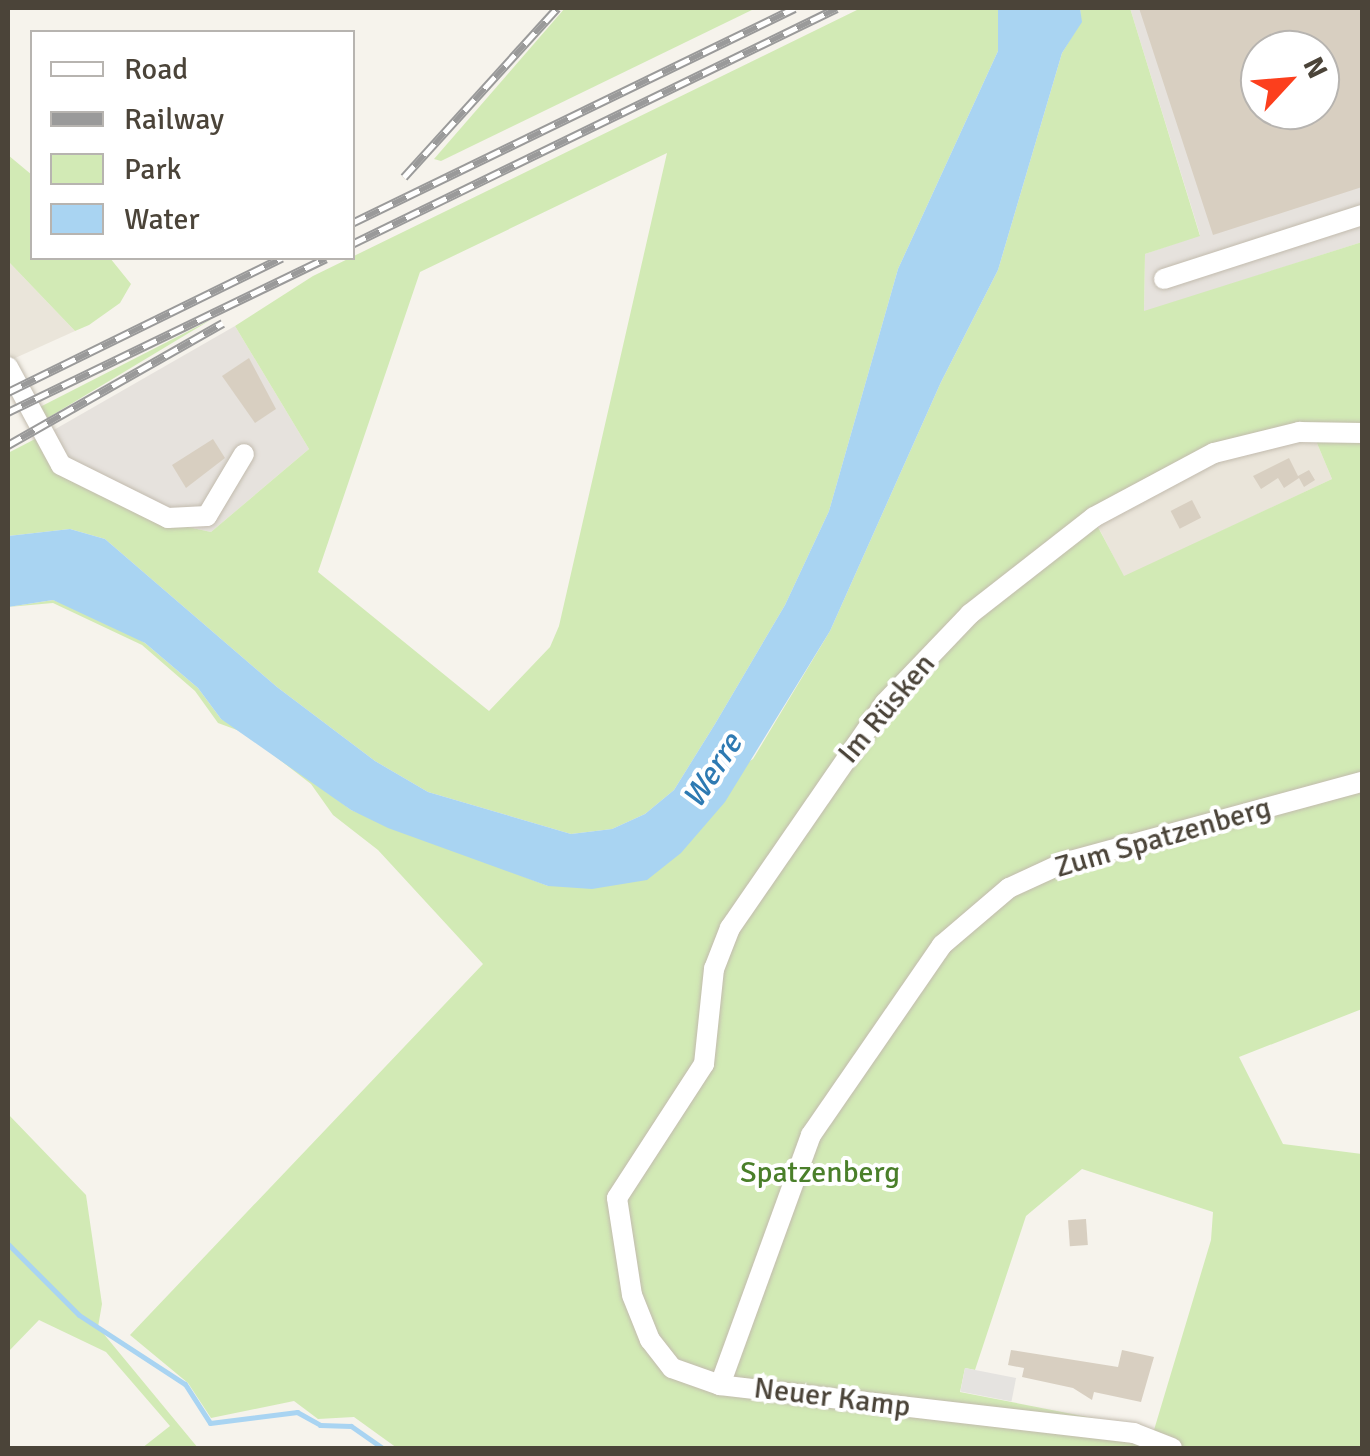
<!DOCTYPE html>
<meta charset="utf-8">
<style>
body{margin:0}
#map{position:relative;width:1370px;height:1456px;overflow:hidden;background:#f6f3ec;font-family:Signika,sans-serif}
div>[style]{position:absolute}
.residential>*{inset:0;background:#eae5da}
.industrial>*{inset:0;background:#e6e2dd}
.green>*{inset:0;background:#d2eab5}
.parking>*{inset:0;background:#e5e3e0;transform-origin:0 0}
.water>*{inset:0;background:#a9d4f2}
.stream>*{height:5px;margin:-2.5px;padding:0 2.5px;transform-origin:2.5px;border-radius:2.5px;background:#a9d4f2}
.building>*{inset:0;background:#d8cfc1;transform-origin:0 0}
.roads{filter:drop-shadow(0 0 2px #c2bbae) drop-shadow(0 0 2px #c2bbae)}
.minor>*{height:20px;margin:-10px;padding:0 10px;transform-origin:10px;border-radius:10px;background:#fff}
.rail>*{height:9px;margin-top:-4.5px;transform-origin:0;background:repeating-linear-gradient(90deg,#fff 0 15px,#9a9a9a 0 30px);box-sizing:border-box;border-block:2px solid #9a9a9a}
span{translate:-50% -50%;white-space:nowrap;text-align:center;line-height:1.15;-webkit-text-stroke:8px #fff;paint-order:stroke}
.street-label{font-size:30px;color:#4b4439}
.park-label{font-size:30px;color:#4a7f2a}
.water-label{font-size:32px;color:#2e7ab2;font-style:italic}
.frame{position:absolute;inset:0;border:10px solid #4b4439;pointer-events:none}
.legend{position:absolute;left:30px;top:30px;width:325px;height:230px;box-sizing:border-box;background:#fff;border:2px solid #b7b4b0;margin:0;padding:12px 18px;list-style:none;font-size:30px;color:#4b4439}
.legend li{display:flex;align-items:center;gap:20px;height:50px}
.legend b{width:50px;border:2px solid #b7b4b0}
.north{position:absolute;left:1240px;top:30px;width:100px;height:100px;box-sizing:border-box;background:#fff;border:2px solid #b7b4b0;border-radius:50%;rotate:64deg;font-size:28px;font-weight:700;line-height:40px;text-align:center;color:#4b4439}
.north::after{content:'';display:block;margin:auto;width:35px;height:45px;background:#fc3f1d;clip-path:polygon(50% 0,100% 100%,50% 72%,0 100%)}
</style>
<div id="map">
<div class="residential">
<div style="clip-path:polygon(8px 261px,75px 331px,13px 359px,8px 354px)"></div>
<div style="clip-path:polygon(1314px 436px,1332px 479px,1124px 577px,1091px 513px,1212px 450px)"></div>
</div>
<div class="industrial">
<div style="clip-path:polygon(evenodd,1130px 8px,1362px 8px,1362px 242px,1144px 312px,1145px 254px,1200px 235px,1130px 8px,1260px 50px,1320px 50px,1320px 110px,1260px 110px,1260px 50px)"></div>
<div style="clip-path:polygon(235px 326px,309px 449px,211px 532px,169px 523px,62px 474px,52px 431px)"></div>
</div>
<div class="green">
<div style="clip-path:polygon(565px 8px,756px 8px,441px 161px,434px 159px)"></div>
<div style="clip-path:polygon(evenodd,861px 8px,998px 8px,998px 51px,898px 269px,829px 511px,785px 605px,715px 724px,674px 790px,645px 814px,612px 829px,571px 834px,428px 792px,375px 761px,277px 687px,105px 539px,70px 529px,8px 536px,8px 453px,37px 438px,169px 523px,211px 532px,309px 449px,235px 326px,313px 276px,861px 8px,667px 153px,559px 626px,550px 647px,489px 711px,318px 572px,420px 272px,667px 153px)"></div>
<div style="clip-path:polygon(evenodd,1080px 8px,1130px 8px,1200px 236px,1145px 254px,1144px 311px,1362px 242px,1362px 1009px,1239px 1057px,1283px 1144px,1362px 1154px,1362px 1448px,397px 1448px,354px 1417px,318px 1419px,294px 1401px,211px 1418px,188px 1383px,130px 1335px,483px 964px,378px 850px,333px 815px,311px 784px,245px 733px,218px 723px,195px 691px,142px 645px,53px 603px,8px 607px,53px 600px,101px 617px,145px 643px,198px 688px,221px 719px,246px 731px,351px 810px,548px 886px,753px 759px,830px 631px,941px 382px,998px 270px,1062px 53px,1081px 22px,1080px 8px,1314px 436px,1332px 479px,1124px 576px,1091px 514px,1212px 450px,1314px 436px,1080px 8px,1082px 1169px,1213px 1212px,1211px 1240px,1154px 1430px,960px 1392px,965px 1368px,975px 1370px,1026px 1216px,1082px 1169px)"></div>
<div style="clip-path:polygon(8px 155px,32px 175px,32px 258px,110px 258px,131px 284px,120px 303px,89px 325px,75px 331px,8px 261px)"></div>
<div style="clip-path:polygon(212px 319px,46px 419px,38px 408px)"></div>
<div style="clip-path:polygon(8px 1114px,86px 1195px,102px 1304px,98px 1327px,198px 1448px,142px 1448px,170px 1426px,106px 1352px,39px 1320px,8px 1352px)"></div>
</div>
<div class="parking">
<div style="left:965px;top:1368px;width:52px;height:24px;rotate:11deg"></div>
</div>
<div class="water">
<div style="clip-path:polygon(998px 8px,1080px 8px,1082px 22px,1062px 53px,998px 270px,941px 382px,830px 631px,725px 802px,681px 853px,647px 880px,592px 889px,548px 886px,388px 828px,351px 810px,221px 719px,198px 688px,145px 643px,53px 600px,8px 607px,8px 536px,70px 529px,105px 539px,277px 687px,375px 761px,428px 792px,571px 834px,612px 829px,645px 814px,674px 790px,715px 724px,785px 605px,829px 511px,898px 269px,998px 51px)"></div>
</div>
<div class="stream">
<div style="left:8px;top:1244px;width:100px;rotate:45deg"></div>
<div style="left:79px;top:1315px;width:126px;rotate:33.1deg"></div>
<div style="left:185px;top:1384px;width:46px;rotate:57.3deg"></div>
<div style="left:210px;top:1423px;width:88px;rotate:-7.2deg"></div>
<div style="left:297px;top:1412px;width:26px;rotate:29deg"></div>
<div style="left:320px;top:1425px;width:31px;rotate:2deg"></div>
<div style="left:351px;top:1426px;width:38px;rotate:35deg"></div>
</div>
<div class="building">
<div style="clip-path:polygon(evenodd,1139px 8px,1362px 8px,1362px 187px,1213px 235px,1139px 8px,1260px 50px,1320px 50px,1320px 110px,1260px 110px,1260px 50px)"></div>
<div style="clip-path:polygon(249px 358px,276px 409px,255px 423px,222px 376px)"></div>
<div style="clip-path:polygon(213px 439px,225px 458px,186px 488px,172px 465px)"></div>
<div style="clip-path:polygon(1289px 458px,1298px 476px,1309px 470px,1315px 480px,1304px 487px,1299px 478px,1284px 488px,1278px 478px,1261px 489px,1253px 476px)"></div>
<div style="left:1192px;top:500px;width:20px;height:24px;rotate:63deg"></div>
<div style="left:1086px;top:1219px;width:26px;height:18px;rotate:86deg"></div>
<div style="clip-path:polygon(1011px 1350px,1118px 1367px,1122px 1350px,1154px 1357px,1141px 1402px,1094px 1392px,1092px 1400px,1073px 1388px,1022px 1377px,1024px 1368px,1008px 1365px)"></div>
</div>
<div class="roads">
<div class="minor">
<div style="left:1164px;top:279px;width:208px;rotate:-17.9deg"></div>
<div style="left:8px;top:367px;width:111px;rotate:61.6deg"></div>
<div style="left:61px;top:465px;width:119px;rotate:26.4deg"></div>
<div style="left:168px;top:518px;width:39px;rotate:-3deg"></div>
<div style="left:207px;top:516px;width:72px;rotate:-59.2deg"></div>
<div style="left:720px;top:1385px;width:266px;rotate:-70deg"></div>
<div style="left:811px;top:1135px;width:231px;rotate:-55.4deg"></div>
<div style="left:942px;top:945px;width:88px;rotate:-40.4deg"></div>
<div style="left:1009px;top:888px;width:60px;rotate:-24.8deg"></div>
<div style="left:1063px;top:863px;width:310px;rotate:-15.2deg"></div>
<div style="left:1172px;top:1448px;width:41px;rotate:-158.5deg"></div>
<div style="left:1134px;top:1433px;width:417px;rotate:-173.4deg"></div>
<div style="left:720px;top:1385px;width:51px;rotate:-160.5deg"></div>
<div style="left:672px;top:1368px;width:36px;rotate:-128deg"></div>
<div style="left:650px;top:1340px;width:48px;rotate:-111.8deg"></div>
<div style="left:632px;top:1295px;width:98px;rotate:-98.8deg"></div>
<div style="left:617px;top:1198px;width:160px;rotate:-57deg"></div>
<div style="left:704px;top:1064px;width:96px;rotate:-84deg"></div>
<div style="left:714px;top:969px;width:44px;rotate:-68.7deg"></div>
<div style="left:730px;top:928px;width:273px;rotate:-55.4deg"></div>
<div style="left:885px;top:703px;width:123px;rotate:-46.3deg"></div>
<div style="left:970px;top:614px;width:157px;rotate:-38deg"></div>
<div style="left:1094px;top:517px;width:136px;rotate:-28.1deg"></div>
<div style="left:1214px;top:453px;width:88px;rotate:-13.9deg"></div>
<div style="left:1299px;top:432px;width:63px;rotate:0.9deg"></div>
</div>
</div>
<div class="rail">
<div style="left:404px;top:177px;width:228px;rotate:-47.8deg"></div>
<div style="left:352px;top:223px;width:492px;rotate:-25.9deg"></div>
<div style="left:352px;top:244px;width:539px;rotate:-25.95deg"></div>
<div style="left:8px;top:392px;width:305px;rotate:-26.1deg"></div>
<div style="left:8px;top:412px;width:353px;rotate:-25.8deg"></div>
<div style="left:8px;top:445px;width:247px;rotate:-29.6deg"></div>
</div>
<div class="street-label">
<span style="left:887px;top:709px;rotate:-50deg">Im Rüsken</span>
<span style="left:1163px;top:838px;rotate:-16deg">Zum Spatzenberg</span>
<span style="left:832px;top:1398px;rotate:7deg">Neuer Kamp</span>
</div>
<div class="park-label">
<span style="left:820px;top:1173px">Spatzenberg</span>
</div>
<div class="water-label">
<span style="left:713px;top:771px;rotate:-57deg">Werre</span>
</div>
<div class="frame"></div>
<ul class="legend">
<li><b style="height:12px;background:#fff"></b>Road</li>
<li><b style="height:12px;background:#9a9a9a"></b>Railway</li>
<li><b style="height:28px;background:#d2eab5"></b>Park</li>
<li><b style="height:28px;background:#a9d4f2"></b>Water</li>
</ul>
<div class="north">N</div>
</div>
